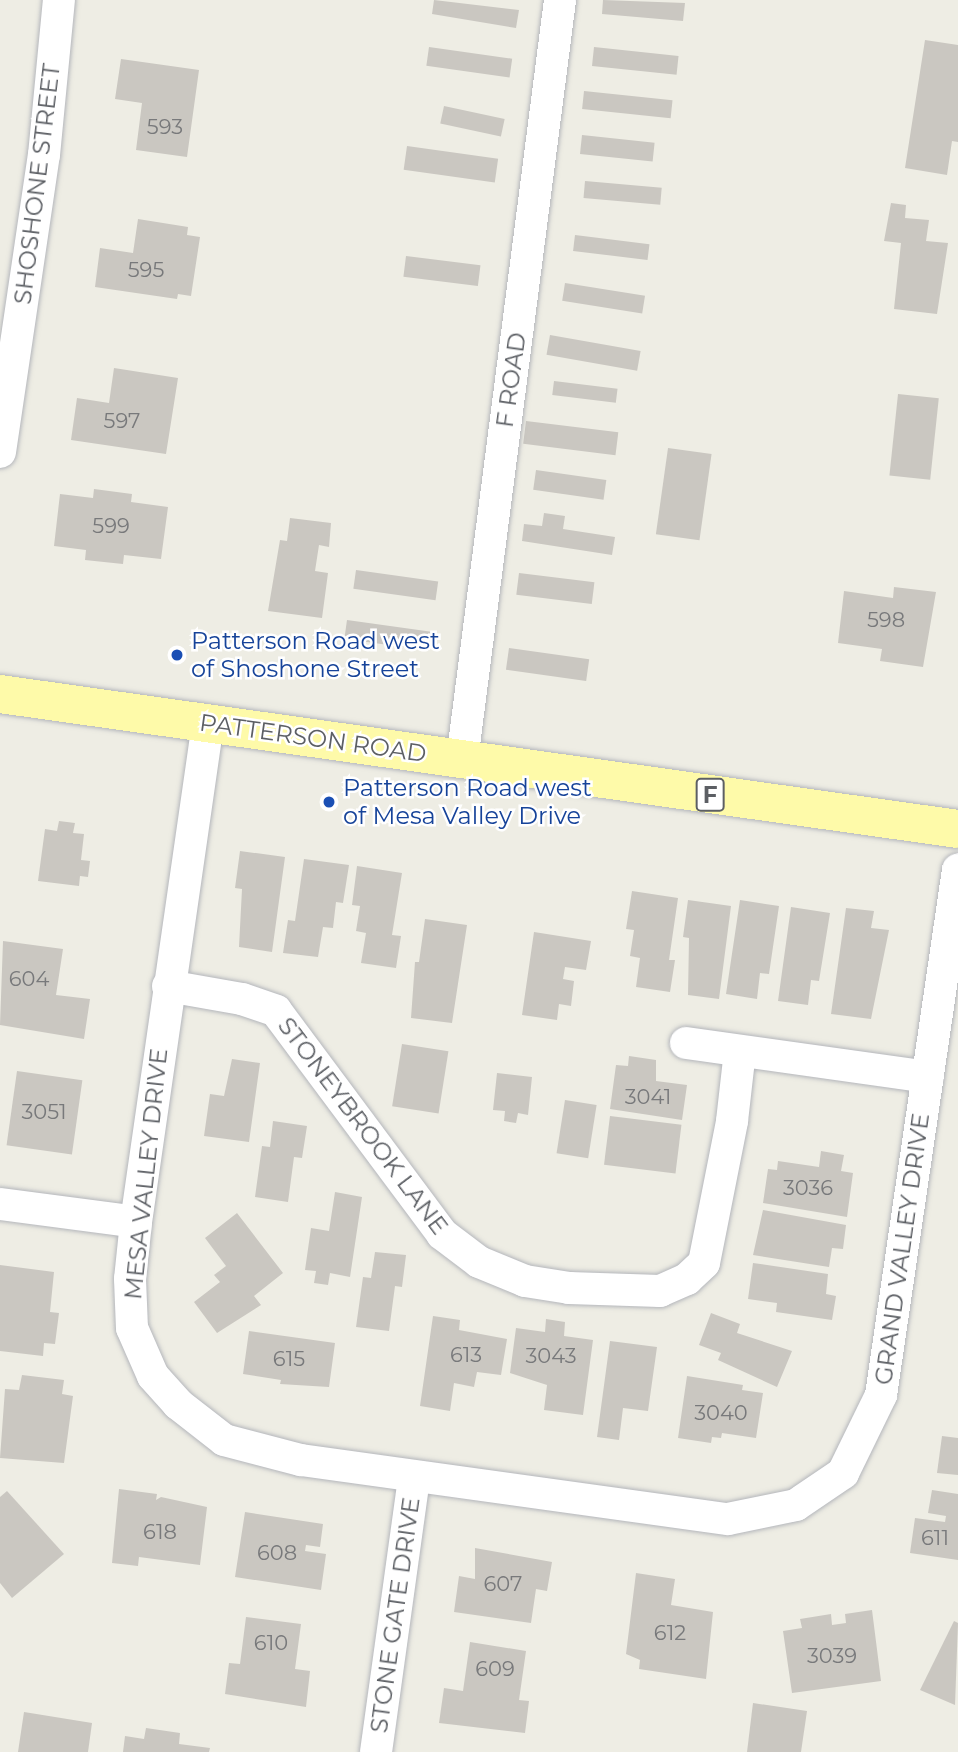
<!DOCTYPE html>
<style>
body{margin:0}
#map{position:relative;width:958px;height:1752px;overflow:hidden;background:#eeede4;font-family:Montserrat,sans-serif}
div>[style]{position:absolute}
.building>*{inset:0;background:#cac7c1;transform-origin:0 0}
.roads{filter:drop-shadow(0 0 2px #b4b6bb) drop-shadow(0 0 2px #b4b6bb)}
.street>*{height:32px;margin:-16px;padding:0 16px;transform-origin:16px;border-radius:16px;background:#fff}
.primary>*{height:38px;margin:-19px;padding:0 19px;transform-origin:19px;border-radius:19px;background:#fefaa9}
.dots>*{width:19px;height:19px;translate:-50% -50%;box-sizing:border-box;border:4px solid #fff;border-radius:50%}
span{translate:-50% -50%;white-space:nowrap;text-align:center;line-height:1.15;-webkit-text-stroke:5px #fff;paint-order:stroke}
.number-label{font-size:21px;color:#78797b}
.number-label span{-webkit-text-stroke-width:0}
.shield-label span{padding:2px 5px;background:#fff;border:2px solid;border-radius:5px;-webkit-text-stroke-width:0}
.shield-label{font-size:23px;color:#5c5f64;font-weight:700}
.street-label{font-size:24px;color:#5c5f64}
.transit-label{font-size:24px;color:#164399}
.left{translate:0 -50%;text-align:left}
</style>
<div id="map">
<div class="building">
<div style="clip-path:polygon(434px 0,519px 10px,516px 28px,432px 14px)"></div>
<div style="clip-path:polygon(603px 0,685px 3px,683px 21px,602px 14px)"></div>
<div style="clip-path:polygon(925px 40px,958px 45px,958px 142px,952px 141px,947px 175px,905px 168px)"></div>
<div style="left:429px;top:47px;width:84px;height:19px;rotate:8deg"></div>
<div style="left:594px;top:47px;width:85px;height:19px;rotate:6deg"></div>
<div style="clip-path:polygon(121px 59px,199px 70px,187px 157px,136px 150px,142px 103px,115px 99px)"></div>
<div style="left:584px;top:91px;width:89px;height:18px;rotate:6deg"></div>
<div style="left:444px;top:106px;width:62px;height:18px;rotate:12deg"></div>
<div style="left:582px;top:135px;width:73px;height:19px;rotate:6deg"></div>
<div style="left:407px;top:146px;width:92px;height:24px;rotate:8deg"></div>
<div style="left:585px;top:181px;width:77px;height:17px;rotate:5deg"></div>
<div style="clip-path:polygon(891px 203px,906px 205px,905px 218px,929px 220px,926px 241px,948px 243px,937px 314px,894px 309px,901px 243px,884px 241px)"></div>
<div style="clip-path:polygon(138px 219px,188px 227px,187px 235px,200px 237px,191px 296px,178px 294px,177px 299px,95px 287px,100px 248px,133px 253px)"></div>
<div style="left:575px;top:235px;width:75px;height:16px;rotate:7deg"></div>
<div style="left:406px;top:256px;width:75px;height:21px;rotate:7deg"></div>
<div style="left:565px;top:283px;width:81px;height:18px;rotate:9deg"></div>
<div style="left:550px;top:335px;width:92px;height:20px;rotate:10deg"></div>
<div style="clip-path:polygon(114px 368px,178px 378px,166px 454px,71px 440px,77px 398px,109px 403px)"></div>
<div style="left:554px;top:381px;width:64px;height:14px;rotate:7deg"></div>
<div style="left:898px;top:394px;width:41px;height:82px;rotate:6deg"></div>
<div style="left:526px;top:421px;width:93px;height:23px;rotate:7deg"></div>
<div style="left:668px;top:448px;width:44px;height:87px;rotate:8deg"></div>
<div style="left:536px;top:470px;width:71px;height:20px;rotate:8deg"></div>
<div style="clip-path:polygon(94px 489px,132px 494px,131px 502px,168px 507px,161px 559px,124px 555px,123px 564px,85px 560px,86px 550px,54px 546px,60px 494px,93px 498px)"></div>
<div style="clip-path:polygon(544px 513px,565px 516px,563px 529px,615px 537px,612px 555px,522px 541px,524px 524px,542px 526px)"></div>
<div style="clip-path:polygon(290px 518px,331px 523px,329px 547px,319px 545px,315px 571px,328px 573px,322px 618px,268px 611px,280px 540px,287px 541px)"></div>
<div style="left:356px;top:570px;width:83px;height:19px;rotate:8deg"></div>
<div style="left:519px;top:573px;width:76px;height:22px;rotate:7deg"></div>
<div style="clip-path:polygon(894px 587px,936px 592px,923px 667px,880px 661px,882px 649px,838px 643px,844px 591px,893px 598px)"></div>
<div style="left:347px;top:620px;width:85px;height:19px;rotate:8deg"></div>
<div style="left:509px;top:648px;width:81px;height:22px;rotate:8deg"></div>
<div style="clip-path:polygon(59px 821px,75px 823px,73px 833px,84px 834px,81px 860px,90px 861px,88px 877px,80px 876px,79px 886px,38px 881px,45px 829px,57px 831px)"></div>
<div style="clip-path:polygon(240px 851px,285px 857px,272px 952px,239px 947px,242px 889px,235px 888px)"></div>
<div style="clip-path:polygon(304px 859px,349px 865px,343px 903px,336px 902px,333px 928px,323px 927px,318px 957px,283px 953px,288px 920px,295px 921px)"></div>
<div style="clip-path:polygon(357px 866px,402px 873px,392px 935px,401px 936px,396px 968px,361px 963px,366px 933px,356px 931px,360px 906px,352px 905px)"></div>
<div style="clip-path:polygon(632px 891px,678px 898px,669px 960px,675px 960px,670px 992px,636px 987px,640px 958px,630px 956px,634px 930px,626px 929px)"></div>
<div style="clip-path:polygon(688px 900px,731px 906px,719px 999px,688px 995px,689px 938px,683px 937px)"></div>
<div style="clip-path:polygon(740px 900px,779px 906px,769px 974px,760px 973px,757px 999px,726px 994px)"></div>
<div style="clip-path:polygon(791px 907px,830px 913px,819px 981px,811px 980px,808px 1005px,778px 1001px)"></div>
<div style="clip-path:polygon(846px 908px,874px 911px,871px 928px,889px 930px,871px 1019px,831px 1014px)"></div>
<div style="clip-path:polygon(425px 919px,467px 925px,452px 1023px,411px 1018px,415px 962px,419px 962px)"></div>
<div style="clip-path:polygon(534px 932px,591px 941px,586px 970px,565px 967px,563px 979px,574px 981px,571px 1006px,559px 1004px,557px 1020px,522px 1015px)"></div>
<div style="clip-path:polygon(3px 941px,63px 949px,56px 995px,90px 999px,84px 1039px,0 1025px)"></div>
<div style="left:402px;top:1044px;width:47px;height:63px;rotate:9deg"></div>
<div style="clip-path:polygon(629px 1056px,656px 1060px,656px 1081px,687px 1085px,682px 1120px,610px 1109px,616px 1065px,628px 1066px)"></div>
<div style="clip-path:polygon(232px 1059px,260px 1063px,249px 1142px,204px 1136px,210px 1094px,224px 1096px)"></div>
<div style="left:17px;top:1071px;width:66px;height:75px;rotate:8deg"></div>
<div style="clip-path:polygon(497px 1073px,532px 1077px,528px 1115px,518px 1113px,516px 1123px,504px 1121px,505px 1111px,493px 1110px)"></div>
<div style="left:565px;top:1100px;width:32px;height:54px;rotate:9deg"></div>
<div style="left:610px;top:1116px;width:72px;height:49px;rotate:7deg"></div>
<div style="clip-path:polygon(273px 1121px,307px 1126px,302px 1158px,294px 1157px,288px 1202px,255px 1197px,262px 1146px,270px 1147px)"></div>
<div style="clip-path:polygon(821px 1151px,844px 1155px,841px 1171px,853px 1173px,847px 1217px,763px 1203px,768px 1169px,777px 1170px,778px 1161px,819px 1167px)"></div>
<div style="clip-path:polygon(335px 1192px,362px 1197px,350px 1277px,330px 1273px,328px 1285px,314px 1283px,316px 1271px,305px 1270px,311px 1228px,329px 1231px)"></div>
<div style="clip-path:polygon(763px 1210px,846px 1225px,843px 1249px,832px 1248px,829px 1267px,753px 1255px)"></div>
<div style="clip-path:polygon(237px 1213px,283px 1273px,254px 1296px,261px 1305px,217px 1333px,194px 1302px,220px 1282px,214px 1275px,226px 1266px,205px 1238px)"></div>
<div style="clip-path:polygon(375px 1252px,406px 1255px,402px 1287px,395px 1286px,389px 1331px,356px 1327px,363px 1277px,371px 1278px)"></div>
<div style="clip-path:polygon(753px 1263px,828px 1274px,826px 1294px,836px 1296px,832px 1320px,776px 1312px,777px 1303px,748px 1299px)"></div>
<div style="clip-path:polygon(0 1265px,54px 1272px,50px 1312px,59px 1313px,55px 1344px,44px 1343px,43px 1356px,0 1351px)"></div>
<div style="clip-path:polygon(711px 1313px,740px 1324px,737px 1333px,792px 1351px,777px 1387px,718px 1360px,721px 1353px,699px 1345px)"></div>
<div style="clip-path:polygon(433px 1316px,460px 1320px,459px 1330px,507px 1339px,501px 1375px,477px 1372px,474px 1387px,454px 1383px,450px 1411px,420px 1406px)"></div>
<div style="clip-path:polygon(546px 1319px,565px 1322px,564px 1336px,593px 1340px,583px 1415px,544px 1410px,547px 1385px,510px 1373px,516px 1328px,545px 1332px)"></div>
<div style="clip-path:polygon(249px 1331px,335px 1343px,329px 1387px,280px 1384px,281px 1380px,243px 1374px)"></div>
<div style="clip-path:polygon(610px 1341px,657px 1347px,648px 1411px,623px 1408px,619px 1440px,597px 1437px)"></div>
<div style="clip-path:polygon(22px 1375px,64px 1380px,62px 1394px,73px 1396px,64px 1463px,0 1458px,5px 1389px,19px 1390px)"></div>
<div style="clip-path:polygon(687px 1376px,743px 1385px,742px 1390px,763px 1393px,756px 1438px,722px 1433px,721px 1438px,712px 1437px,711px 1443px,678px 1438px)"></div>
<div style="clip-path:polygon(942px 1436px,958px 1438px,958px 1475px,937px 1473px)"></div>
<div style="clip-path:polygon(119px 1489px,157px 1494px,156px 1500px,161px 1497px,207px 1507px,200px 1565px,139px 1557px,138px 1566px,112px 1563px)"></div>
<div style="clip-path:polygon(932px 1490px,958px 1494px,958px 1560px,910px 1553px,915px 1518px,945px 1522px,946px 1516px,928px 1513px)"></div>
<div style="clip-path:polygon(7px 1491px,64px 1554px,12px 1598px,0 1583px,0 1497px)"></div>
<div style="clip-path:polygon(245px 1512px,323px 1524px,320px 1547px,306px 1545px,305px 1551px,326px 1554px,321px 1590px,235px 1577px)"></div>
<div style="clip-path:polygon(475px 1548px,552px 1562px,547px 1591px,536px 1589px,531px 1623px,454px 1612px,459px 1576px,475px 1579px)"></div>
<div style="clip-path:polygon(636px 1573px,675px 1579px,671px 1605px,713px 1612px,706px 1679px,639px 1669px,640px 1660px,626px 1654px)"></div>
<div style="clip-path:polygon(872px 1610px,881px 1681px,792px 1693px,783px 1631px,802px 1628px,800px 1619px,831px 1614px,832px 1625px,846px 1623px,845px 1614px)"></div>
<div style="clip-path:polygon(246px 1617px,301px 1624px,295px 1669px,310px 1671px,306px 1707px,225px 1694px,229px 1663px,240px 1664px)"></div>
<div style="clip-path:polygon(954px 1621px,958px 1623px,955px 1705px,920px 1690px)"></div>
<div style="clip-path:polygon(470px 1642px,526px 1651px,519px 1700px,529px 1701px,525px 1733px,439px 1723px,444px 1688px,463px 1691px)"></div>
<div style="clip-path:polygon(753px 1703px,807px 1711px,801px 1752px,747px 1752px)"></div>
<div style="clip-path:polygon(24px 1712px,92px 1723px,88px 1752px,18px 1752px)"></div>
<div style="clip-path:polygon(146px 1728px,180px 1733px,179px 1744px,210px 1748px,209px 1752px,123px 1752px,125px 1736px,144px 1739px)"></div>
</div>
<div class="roads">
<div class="street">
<div style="left:0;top:452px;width:300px;rotate:-81.6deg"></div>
<div style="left:44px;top:155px;width:156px;rotate:-84.5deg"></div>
<div style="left:208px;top:723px;width:504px;rotate:98.21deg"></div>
<div style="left:136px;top:1222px;width:57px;rotate:96deg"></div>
<div style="left:130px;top:1279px;width:49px;rotate:87.7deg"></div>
<div style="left:132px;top:1328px;width:52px;rotate:66.4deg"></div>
<div style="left:153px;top:1376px;width:38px;rotate:48deg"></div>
<div style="left:178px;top:1404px;width:58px;rotate:38deg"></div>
<div style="left:224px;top:1440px;width:80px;rotate:14.6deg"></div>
<div style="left:301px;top:1460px;width:431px;rotate:7.9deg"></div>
<div style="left:728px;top:1519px;width:69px;rotate:-11.6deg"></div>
<div style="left:796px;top:1505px;width:57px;rotate:-34.2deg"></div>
<div style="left:843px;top:1473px;width:87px;rotate:-64deg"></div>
<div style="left:881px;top:1395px;width:531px;rotate:-81.66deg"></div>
<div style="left:462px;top:760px;width:766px;rotate:-82.65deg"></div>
<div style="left:168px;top:986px;width:75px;rotate:10deg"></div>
<div style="left:242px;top:999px;width:36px;rotate:19deg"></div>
<div style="left:276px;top:1011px;width:278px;rotate:53.3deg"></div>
<div style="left:442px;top:1234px;width:46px;rotate:37.1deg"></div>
<div style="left:479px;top:1262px;width:50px;rotate:22.4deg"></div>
<div style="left:525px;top:1281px;width:45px;rotate:9deg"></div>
<div style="left:569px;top:1288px;width:91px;rotate:1.9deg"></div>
<div style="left:660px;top:1291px;width:30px;rotate:-24deg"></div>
<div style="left:687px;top:1279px;width:23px;rotate:-43deg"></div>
<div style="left:704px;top:1263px;width:145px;rotate:-78.8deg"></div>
<div style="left:732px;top:1121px;width:70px;rotate:-83.5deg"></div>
<div style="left:686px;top:1043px;width:244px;rotate:8deg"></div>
<div style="left:0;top:1204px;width:137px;rotate:7.5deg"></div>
<div style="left:376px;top:1752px;width:277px;rotate:-82.1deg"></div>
</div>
<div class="primary">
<div style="left:0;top:694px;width:967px;rotate:8.02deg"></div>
</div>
</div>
<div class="dots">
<div style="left:177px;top:655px;background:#1a4fb4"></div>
<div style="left:329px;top:802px;background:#1a4fb4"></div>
</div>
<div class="number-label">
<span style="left:165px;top:127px">593</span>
<span style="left:146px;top:270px">595</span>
<span style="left:122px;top:421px">597</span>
<span style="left:111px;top:526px">599</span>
<span style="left:886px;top:620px">598</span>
<span style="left:29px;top:979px">604</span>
<span style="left:648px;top:1097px">3041</span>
<span style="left:44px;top:1112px">3051</span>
<span style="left:808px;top:1188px">3036</span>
<span style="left:466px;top:1355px">613</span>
<span style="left:551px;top:1356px">3043</span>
<span style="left:289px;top:1359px">615</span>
<span style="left:721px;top:1413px">3040</span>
<span style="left:160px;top:1532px">618</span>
<span style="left:935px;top:1538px">611</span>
<span style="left:277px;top:1553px">608</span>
<span style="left:503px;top:1584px">607</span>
<span style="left:670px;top:1633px">612</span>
<span style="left:271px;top:1643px">610</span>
<span style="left:832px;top:1656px">3039</span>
<span style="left:495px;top:1669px">609</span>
</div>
<div class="shield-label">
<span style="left:710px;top:795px">F</span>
</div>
<div class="street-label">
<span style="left:37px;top:184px;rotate:-83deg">SHOSHONE STREET</span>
<span style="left:511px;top:380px;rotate:-82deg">F ROAD</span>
<span style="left:313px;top:738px;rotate:8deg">PATTERSON ROAD</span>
<span style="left:363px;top:1126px;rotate:53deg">STONEYBROOK LANE</span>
<span style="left:146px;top:1174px;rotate:-84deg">MESA VALLEY DRIVE</span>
<span style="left:902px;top:1249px;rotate:-82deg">GRAND VALLEY DRIVE</span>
<span style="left:395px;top:1615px;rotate:-82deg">STONE GATE DRIVE</span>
</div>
<div class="transit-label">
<span class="left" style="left:191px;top:655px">Patterson Road west<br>of Shoshone Street</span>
<span class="left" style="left:343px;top:802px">Patterson Road west<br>of Mesa Valley Drive</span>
</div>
</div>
